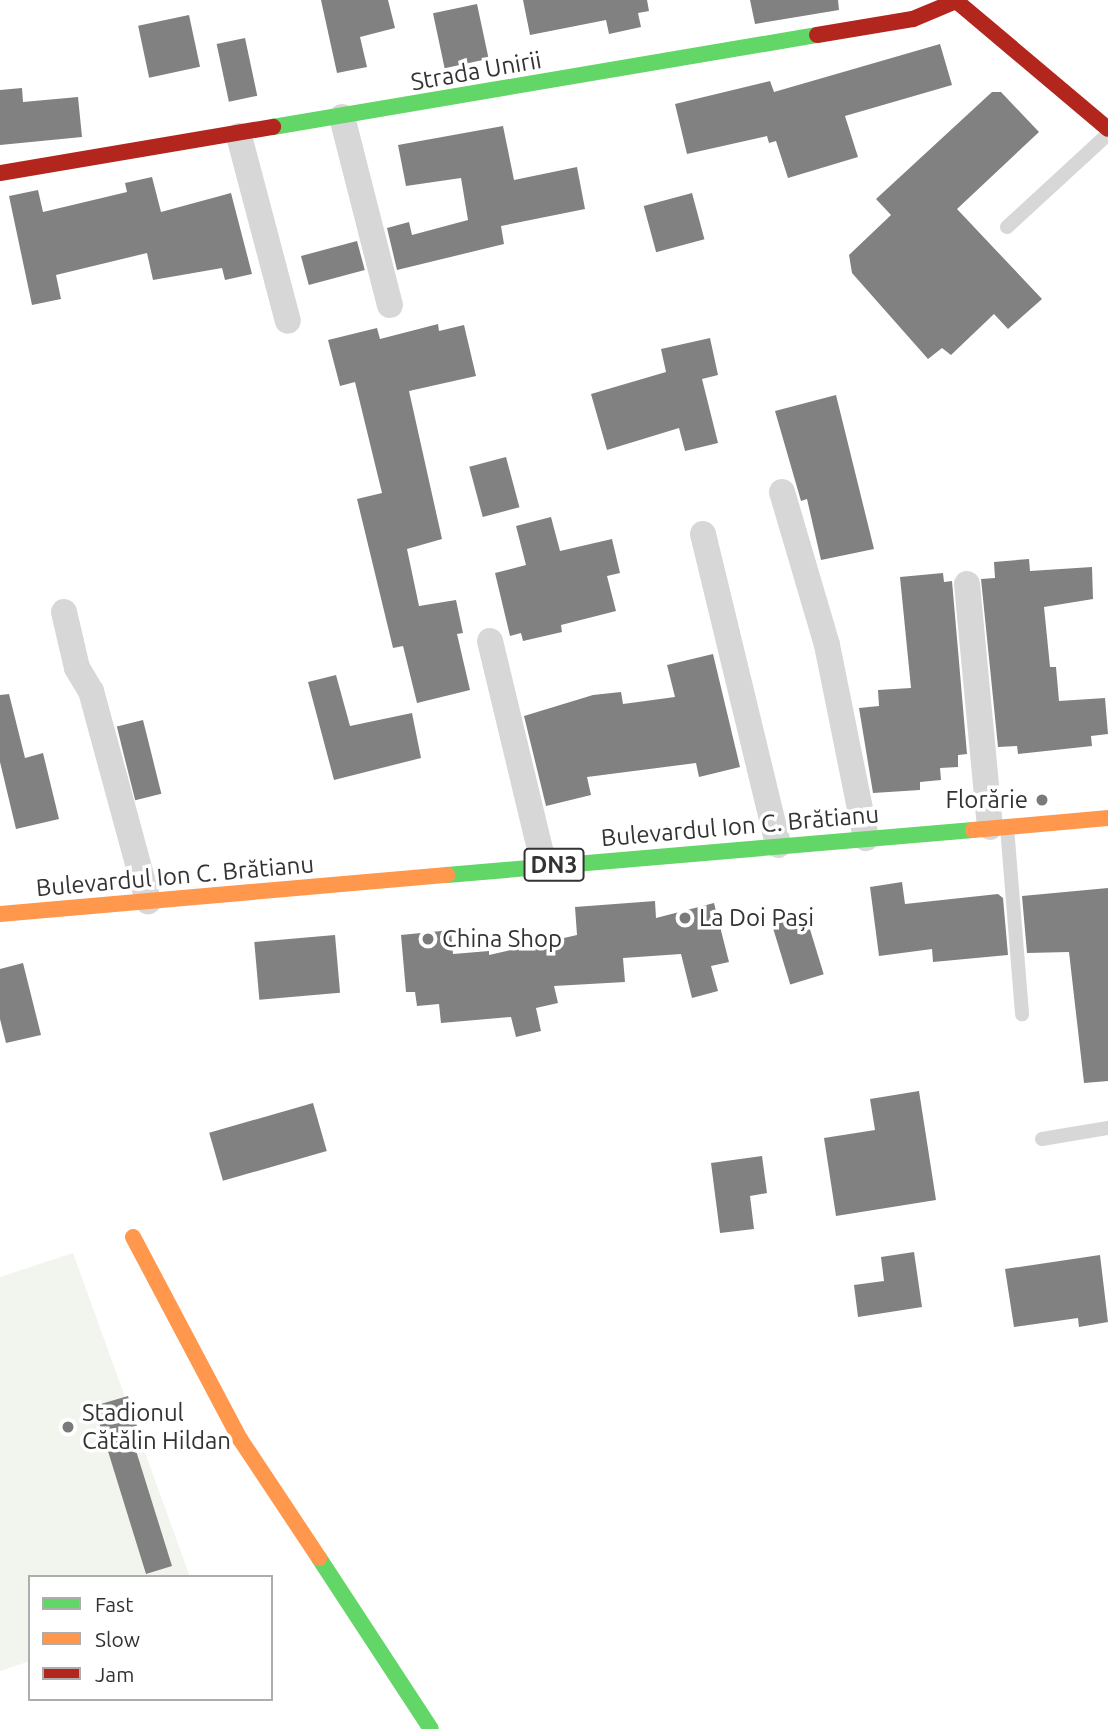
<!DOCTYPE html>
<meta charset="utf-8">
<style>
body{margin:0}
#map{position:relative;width:1108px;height:1729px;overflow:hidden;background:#fff;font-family:Ubuntu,sans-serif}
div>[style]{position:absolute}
.green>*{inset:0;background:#f1f5ed}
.building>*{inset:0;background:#818181;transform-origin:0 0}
.lane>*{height:14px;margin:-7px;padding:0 7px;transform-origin:7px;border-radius:7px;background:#d7d7d7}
.street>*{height:26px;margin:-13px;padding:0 13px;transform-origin:13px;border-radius:13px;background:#d7d7d7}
.fast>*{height:16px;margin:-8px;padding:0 8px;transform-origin:8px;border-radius:8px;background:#63d668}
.slow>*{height:16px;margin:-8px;padding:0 8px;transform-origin:8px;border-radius:8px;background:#ff974d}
.jam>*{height:16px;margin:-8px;padding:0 8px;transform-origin:8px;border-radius:8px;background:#b3261e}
.dots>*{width:19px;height:19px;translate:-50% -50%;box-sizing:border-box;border:4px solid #fff;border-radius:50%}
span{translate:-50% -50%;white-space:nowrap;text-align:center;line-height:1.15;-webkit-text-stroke:7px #fff;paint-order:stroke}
.shield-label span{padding:2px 5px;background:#fff;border:2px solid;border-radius:5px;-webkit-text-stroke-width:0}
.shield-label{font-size:23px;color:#333;font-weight:700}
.street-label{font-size:24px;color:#333}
.poi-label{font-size:24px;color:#333}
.right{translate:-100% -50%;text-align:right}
.left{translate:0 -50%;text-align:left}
.legend{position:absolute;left:28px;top:1575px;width:245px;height:126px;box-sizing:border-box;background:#fff;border:2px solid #adadad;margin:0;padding:9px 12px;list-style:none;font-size:21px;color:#333}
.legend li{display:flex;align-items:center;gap:14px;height:35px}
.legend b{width:35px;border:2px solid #adadad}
</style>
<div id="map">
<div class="green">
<div style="clip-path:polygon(73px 1253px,190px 1577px,30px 1577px,30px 1661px,0 1671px,0 1277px)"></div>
</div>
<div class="building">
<div style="clip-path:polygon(321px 0,388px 0,395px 28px,360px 37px,367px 67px,337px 73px)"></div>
<div style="clip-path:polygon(523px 0,647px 0,649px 11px,638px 13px,641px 27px,609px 34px,606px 20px,530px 35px)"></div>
<div style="clip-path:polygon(750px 0,838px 0,839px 10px,755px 24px)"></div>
<div style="left:477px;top:4px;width:56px;height:45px;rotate:78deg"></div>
<div style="left:189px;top:15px;width:53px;height:52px;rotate:78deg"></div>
<div style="left:245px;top:38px;width:59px;height:29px;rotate:78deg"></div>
<div style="clip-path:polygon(940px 44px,952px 85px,845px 116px,858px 157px,788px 178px,776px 141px,769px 143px,767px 136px,687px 154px,675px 104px,770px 81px,774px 92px)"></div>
<div style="clip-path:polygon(22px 88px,23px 102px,78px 97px,82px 137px,0 145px,0 90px)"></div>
<div style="clip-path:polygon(992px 92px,1001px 92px,1039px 132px,957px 209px,1042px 299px,1008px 329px,994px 314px,951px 355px,942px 348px,928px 359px,852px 273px,849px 255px,891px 215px,876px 199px)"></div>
<div style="clip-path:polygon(503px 126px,514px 180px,577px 167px,585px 209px,501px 226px,504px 244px,397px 270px,387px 228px,409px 222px,412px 235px,468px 220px,461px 178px,406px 186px,398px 145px)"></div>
<div style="clip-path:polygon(152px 177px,161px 212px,231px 193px,252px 274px,225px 280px,222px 268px,153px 280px,147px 253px,56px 275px,61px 299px,32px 305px,9px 196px,38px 190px,43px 212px,127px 192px,125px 183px)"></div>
<div style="left:692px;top:193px;width:48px;height:50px;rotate:75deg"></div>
<div style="left:357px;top:241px;width:30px;height:58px;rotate:75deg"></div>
<div style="clip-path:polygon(438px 324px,439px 331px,464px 325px,476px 376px,409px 391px,442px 539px,407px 549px,419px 606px,456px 600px,463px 633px,457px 634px,470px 690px,417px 703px,403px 646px,393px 648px,357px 499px,382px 493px,355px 382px,340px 386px,328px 340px,377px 328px,380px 339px)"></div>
<div style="clip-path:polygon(710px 338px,718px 375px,702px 379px,718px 443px,685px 451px,679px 428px,607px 450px,591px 394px,666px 372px,661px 349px)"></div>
<div style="clip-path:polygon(836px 395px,874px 549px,821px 560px,807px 499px,801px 501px,775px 411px)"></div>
<div style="left:506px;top:457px;width:52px;height:38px;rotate:75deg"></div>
<div style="clip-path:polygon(551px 517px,560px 551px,612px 539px,620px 573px,607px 576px,616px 611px,561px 625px,562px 632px,523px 641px,521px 633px,510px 636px,495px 573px,526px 565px,516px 526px)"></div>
<div style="clip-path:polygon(1029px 559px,1030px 571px,1092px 567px,1093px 599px,1044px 607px,1050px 667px,1056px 667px,1059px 701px,1105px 698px,1108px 734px,1091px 736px,1092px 746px,1018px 754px,1017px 746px,998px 747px,981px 579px,995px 578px,994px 562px)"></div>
<div style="clip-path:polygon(943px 573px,944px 582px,952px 581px,967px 754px,958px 755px,958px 767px,940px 768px,941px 780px,920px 782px,920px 790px,873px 793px,859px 708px,879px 706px,878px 690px,911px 688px,900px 577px)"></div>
<div style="clip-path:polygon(713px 654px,740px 767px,699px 777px,696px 763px,587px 777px,591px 795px,546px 806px,524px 716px,593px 695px,621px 692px,623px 704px,675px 697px,667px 665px)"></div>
<div style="clip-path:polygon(336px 675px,350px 726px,412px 713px,421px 758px,334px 780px,308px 682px)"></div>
<div style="clip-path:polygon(9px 694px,25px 758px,43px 753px,59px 819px,16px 829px,0 762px,0 695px)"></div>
<div style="left:143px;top:720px;width:76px;height:27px;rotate:76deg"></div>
<div style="clip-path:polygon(902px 882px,905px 904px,998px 894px,1003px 898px,1008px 955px,933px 962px,932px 949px,879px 956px,870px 887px)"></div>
<div style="clip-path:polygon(1108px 888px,1108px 1081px,1084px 1083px,1069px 952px,1027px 953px,1022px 896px)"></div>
<div style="clip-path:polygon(655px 901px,656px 918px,714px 903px,729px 962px,711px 966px,718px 991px,692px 998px,681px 954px,623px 958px,625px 982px,554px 986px,558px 1003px,536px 1008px,541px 1031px,516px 1037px,511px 1017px,441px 1023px,439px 1004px,417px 1006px,415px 992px,406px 992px,401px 935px,451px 930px,453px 954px,489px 951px,489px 955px,577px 935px,575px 907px)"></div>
<div style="left:805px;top:913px;width:64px;height:35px;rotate:73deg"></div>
<div style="left:335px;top:935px;width:58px;height:81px;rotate:85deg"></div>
<div style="clip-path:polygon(23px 963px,41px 1035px,6px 1043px,0 1019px,0 969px)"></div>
<div style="clip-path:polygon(919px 1091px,936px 1200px,836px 1216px,824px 1138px,875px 1130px,870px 1099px)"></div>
<div style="left:313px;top:1103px;width:50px;height:108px;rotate:74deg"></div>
<div style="clip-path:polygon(762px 1156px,767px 1193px,750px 1196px,754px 1229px,720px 1233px,711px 1163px)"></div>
<div style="clip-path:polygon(914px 1252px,922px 1307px,858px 1317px,854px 1285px,884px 1281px,881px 1257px)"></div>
<div style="clip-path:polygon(1100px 1255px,1108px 1322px,1079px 1327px,1078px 1318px,1014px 1327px,1005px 1269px)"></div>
<div style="clip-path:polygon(128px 1396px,141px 1439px,133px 1441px,172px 1566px,146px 1574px,94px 1406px)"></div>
</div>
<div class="lane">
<div style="left:1007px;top:227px;width:137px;rotate:-42.6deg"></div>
<div style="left:1007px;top:827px;width:188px;rotate:85.4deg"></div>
<div style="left:1042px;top:1139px;width:67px;rotate:-9.5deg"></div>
</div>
<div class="street">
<div style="left:342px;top:117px;width:194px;rotate:75.7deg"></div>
<div style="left:239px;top:136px;width:191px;rotate:75.2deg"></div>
<div style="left:782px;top:492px;width:159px;rotate:73.6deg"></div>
<div style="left:827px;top:645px;width:197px;rotate:78.6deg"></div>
<div style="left:703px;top:534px;width:320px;rotate:76.4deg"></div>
<div style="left:967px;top:584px;width:244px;rotate:84.6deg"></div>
<div style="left:64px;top:612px;width:57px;rotate:76.9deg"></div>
<div style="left:77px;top:668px;width:27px;rotate:59deg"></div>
<div style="left:91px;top:691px;width:218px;rotate:74.8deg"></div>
<div style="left:490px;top:641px;width:231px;rotate:76.5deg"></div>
</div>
<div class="fast">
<div style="left:273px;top:127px;width:552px;rotate:-9.6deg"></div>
<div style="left:447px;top:875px;width:528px;rotate:-4.89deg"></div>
<div style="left:319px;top:1558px;width:204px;rotate:56.8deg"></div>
</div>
<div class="slow">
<div style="left:973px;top:830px;width:136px;rotate:-5.1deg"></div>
<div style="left:0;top:914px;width:449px;rotate:-5deg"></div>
<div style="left:133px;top:1237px;width:229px;rotate:62.1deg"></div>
<div style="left:240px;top:1439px;width:143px;rotate:56.4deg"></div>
</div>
<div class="jam">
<div style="left:955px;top:0;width:200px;rotate:40.1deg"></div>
<div style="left:817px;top:35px;width:97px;rotate:-9.5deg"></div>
<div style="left:913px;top:19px;width:47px;rotate:-22.7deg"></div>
<div style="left:0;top:173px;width:277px;rotate:-9.6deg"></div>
</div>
<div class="dots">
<div style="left:1042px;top:800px;background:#7a7a7a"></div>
<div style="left:685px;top:918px;background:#7a7a7a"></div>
<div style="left:428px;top:939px;background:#7a7a7a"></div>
<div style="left:68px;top:1427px;background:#7a7a7a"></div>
</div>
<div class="shield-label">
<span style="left:554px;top:865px">DN3</span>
</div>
<div class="street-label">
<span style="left:476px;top:71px;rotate:-10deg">Strada Unirii</span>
<span style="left:740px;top:826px;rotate:-5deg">Bulevardul Ion C. Brătianu</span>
<span style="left:175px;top:876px;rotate:-5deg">Bulevardul Ion C. Brătianu</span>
</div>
<div class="poi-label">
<span class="right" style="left:1028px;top:800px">Florărie</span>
<span class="left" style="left:699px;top:918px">La Doi Pași</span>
<span class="left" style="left:442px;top:939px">China Shop</span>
<span class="left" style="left:82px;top:1427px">Stadionul<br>Cătălin Hildan</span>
</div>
<ul class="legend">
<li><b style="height:9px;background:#63d668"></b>Fast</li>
<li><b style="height:9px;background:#ff974d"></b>Slow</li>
<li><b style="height:9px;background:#b3261e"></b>Jam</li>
</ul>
</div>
